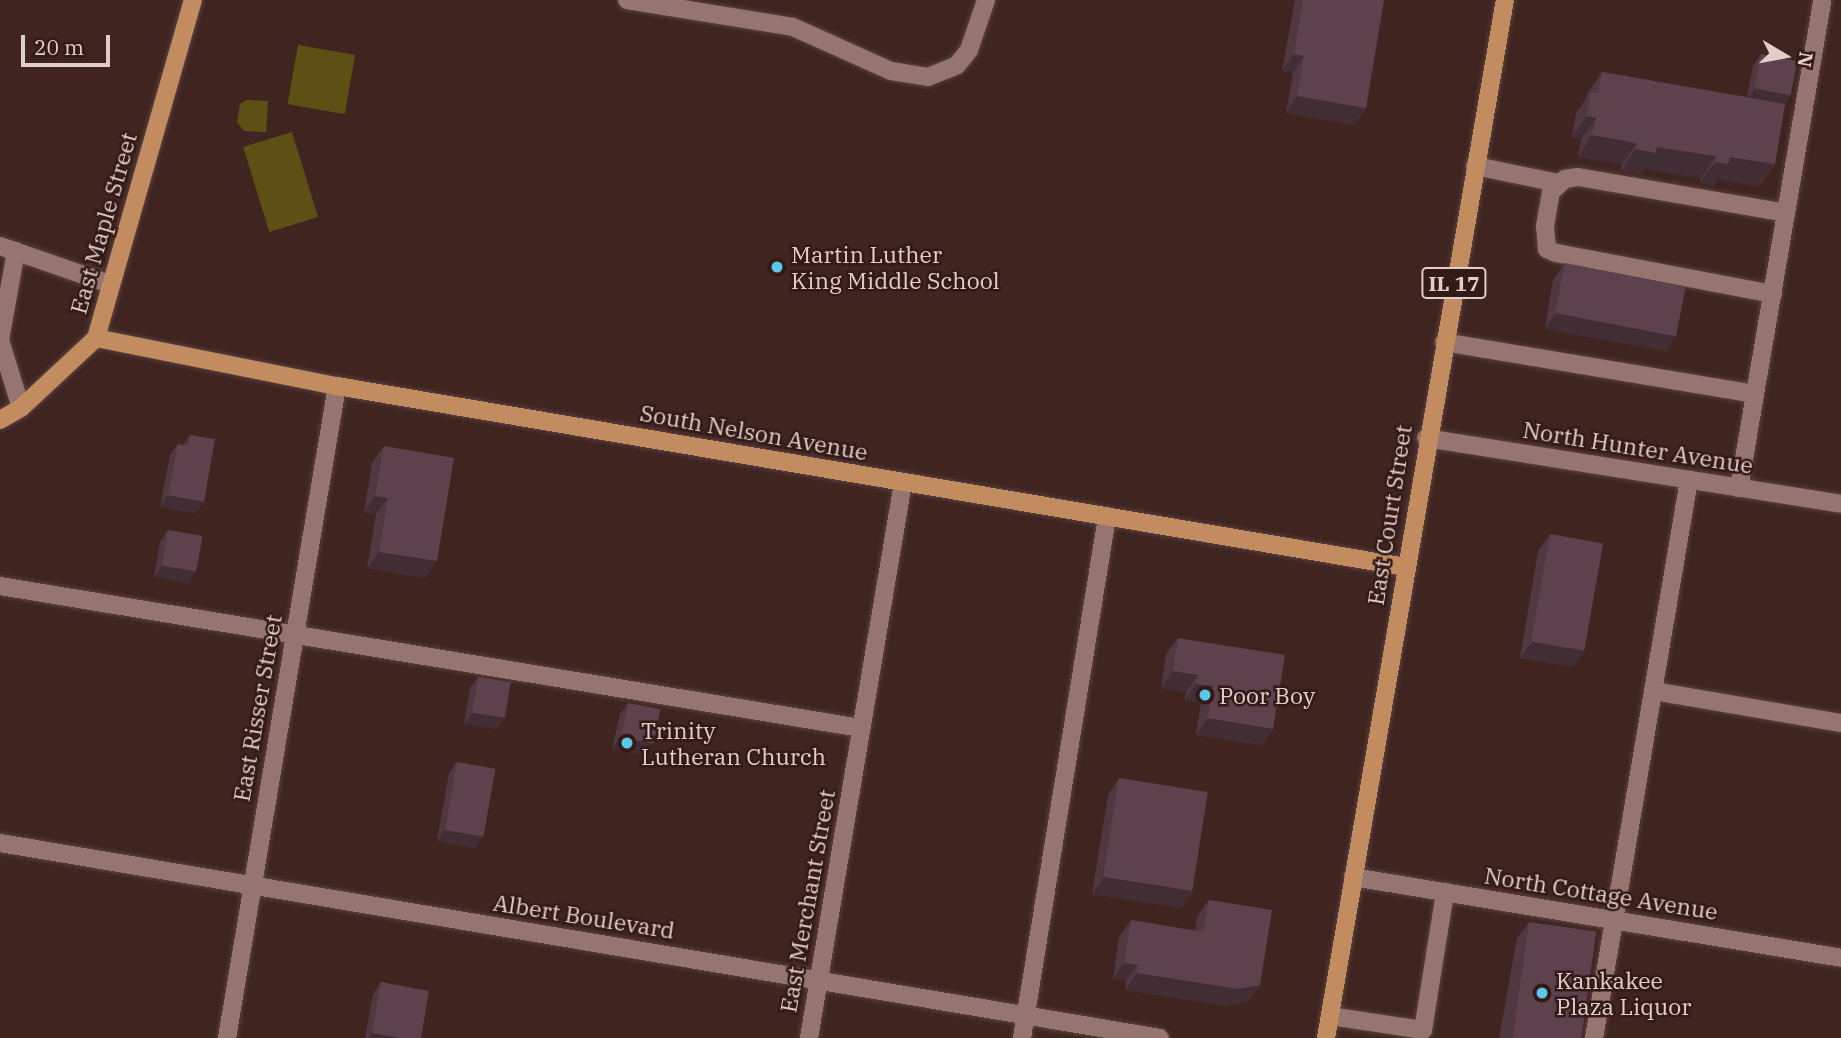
<!DOCTYPE html>
<style>
body{margin:0}
#map{position:relative;width:1841px;height:1038px;overflow:hidden;background:#3f2420;font-family:"IBM Plex Serif",serif}
div>[style]{position:absolute}
.green>*{inset:0;background:#5c5014;transform-origin:0 0}
.roads{filter:drop-shadow(0 0 2px #59423f) drop-shadow(0 0 2px #59423f)}
.minor>*{height:18px;margin:-9px;padding:0 9px;transform-origin:9px;border-radius:9px;background:#967570}
.major>*{height:18px;margin:-9px;padding:0 9px;transform-origin:9px;border-radius:9px;background:#c28b60}
.wall>*{inset:0;background:#503841}
.shaded-wall>*{inset:0;background:#412e35}
.building>*{inset:0;background:#5d414c;transform-origin:0 0}
.dots>*{width:19px;height:19px;translate:-50% -50%;box-sizing:border-box;border:4px solid #341a17;border-radius:50%}
span{translate:-50% -50%;white-space:nowrap;text-align:center;line-height:1.15;-webkit-text-stroke:5px #341a17;paint-order:stroke}
.shield-label span{padding:2px 5px;background:#341a17;border:2px solid;border-radius:5px;-webkit-text-stroke-width:0}
.shield-label{font-size:21px;color:#e1cecb;font-weight:700}
.street-label{font-size:23px;color:#e1cecb}
.poi-label{font-size:23px;color:#e1cecb}
.left{translate:0 -50%;text-align:left}
.north{position:absolute;left:1750px;top:21px;width:70px;height:70px;-webkit-text-stroke:5px #341a17;paint-order:stroke;rotate:100deg;font-size:19px;font-weight:700;line-height:28px;text-align:center;color:#e1cecb}
.north::after{content:'';display:block;margin:auto;width:24px;height:32px;background:#e1cecb;clip-path:polygon(50% 0,100% 100%,50% 72%,0 100%)}
.scale{position:absolute;left:21px;top:35px;width:89px;height:32px;box-sizing:border-box;border:4px solid #e1cecb;border-top:0;padding-left:9px;font-size:21px;line-height:24px;white-space:nowrap;color:#e1cecb;-webkit-text-stroke:5px #341a17;paint-order:stroke}
</style>
<div id="map">
<div class="green">
<div style="left:298px;top:45px;width:58px;height:60px;rotate:10deg"></div>
<div style="clip-path:polygon(247px 100px,268px 101px,266px 132px,244px 131px,237px 122px,240px 104px)"></div>
<div style="left:292px;top:132px;width:89px;height:51px;rotate:73deg"></div>
</div>
<div class="roads">
<div class="minor">
<div style="left:627px;top:0;width:168px;rotate:9.2deg"></div>
<div style="left:793px;top:27px;width:107px;rotate:24.2deg"></div>
<div style="left:891px;top:71px;width:37px;rotate:9deg"></div>
<div style="left:928px;top:77px;width:31px;rotate:-22deg"></div>
<div style="left:957px;top:65px;width:19px;rotate:-51deg"></div>
<div style="left:969px;top:50px;width:53px;rotate:-71.2deg"></div>
<div style="left:1475px;top:166px;width:85px;rotate:11.6deg"></div>
<div style="left:0;top:246px;width:116px;rotate:19.1deg"></div>
<div style="left:16px;top:251px;width:90px;rotate:100.2deg"></div>
<div style="left:0;top:340px;width:71px;rotate:72.8deg"></div>
<div style="left:1773px;top:294px;width:221px;rotate:-169.3deg"></div>
<div style="left:1556px;top:253px;width:10px;rotate:-156deg"></div>
<div style="left:1547px;top:249px;width:23px;rotate:-95deg"></div>
<div style="left:1545px;top:226px;width:35px;rotate:-80deg"></div>
<div style="left:1551px;top:192px;width:19px;rotate:-43deg"></div>
<div style="left:1565px;top:179px;width:13px;rotate:-9deg"></div>
<div style="left:1578px;top:177px;width:211px;rotate:9.8deg"></div>
<div style="left:1444px;top:342px;width:315px;rotate:9.5deg"></div>
<div style="left:1426px;top:438px;width:420px;rotate:9deg"></div>
<div style="left:1739px;top:488px;width:495px;rotate:-80.3deg"></div>
<div style="left:0;top:586px;width:873px;rotate:9.37deg"></div>
<div style="left:1653px;top:691px;width:191px;rotate:9.7deg"></div>
<div style="left:0;top:843px;width:1176px;rotate:9.54deg"></div>
<div style="left:1353px;top:877px;width:495px;rotate:9.4deg"></div>
<div style="left:1330px;top:1016px;width:94px;rotate:8.6deg"></div>
<div style="left:1423px;top:1030px;width:140px;rotate:-80.9deg"></div>
<div style="left:227px;top:1038px;width:661px;rotate:-80.42deg"></div>
<div style="left:809px;top:1038px;width:563px;rotate:-80.39deg"></div>
<div style="left:1022px;top:1038px;width:528px;rotate:-80.73deg"></div>
<div style="left:1594px;top:1038px;width:566px;rotate:-80.34deg"></div>
</div>
<div class="major">
<div style="left:96px;top:338px;width:246px;rotate:11.3deg"></div>
<div style="left:337px;top:386px;width:1084px;rotate:9.61deg"></div>
<div style="left:0;top:420px;width:24px;rotate:-30deg"></div>
<div style="left:21px;top:408px;width:103px;rotate:-43deg"></div>
<div style="left:96px;top:338px;width:352px;rotate:-74deg"></div>
<div style="left:1326px;top:1038px;width:1053px;rotate:-80.22deg"></div>
</div>
</div>
<div class="wall">
<div style="clip-path:polygon(1295px 0,1384px 0,1366px 108px,1354px 125px,1286px 113px,1293px 73px,1282px 71px)"></div>
<div style="clip-path:polygon(1761px 54px,1785px 104px,1775px 164px,1760px 186px,1718px 179px,1713px 186px,1700px 183px,1701px 178px,1645px 169px,1641px 174px,1621px 171px,1622px 164px,1578px 157px,1581px 139px,1572px 137px,1576px 113px,1586px 99px,1587px 94px,1602px 72px,1747px 97px,1753px 66px)"></div>
<div style="clip-path:polygon(1565px 263px,1677px 334px,1666px 351px,1545px 329px,1553px 280px)"></div>
<div style="clip-path:polygon(190px 435px,196px 513px,160px 507px,170px 455px,178px 444px,183px 445px)"></div>
<div style="clip-path:polygon(384px 446px,425px 578px,367px 568px,376px 514px,364px 513px,372px 463px)"></div>
<div style="clip-path:polygon(168px 530px,188px 583px,154px 577px,160px 542px)"></div>
<div style="clip-path:polygon(1550px 534px,1573px 667px,1520px 658px,1538px 551px)"></div>
<div style="clip-path:polygon(1178px 638px,1273px 729px,1262px 745px,1196px 735px,1201px 703px,1185px 700px,1186px 692px,1161px 688px,1166px 654px)"></div>
<div style="clip-path:polygon(478px 677px,497px 729px,464px 724px,470px 688px)"></div>
<div style="clip-path:polygon(628px 703px,644px 755px,612px 749px,620px 714px)"></div>
<div style="clip-path:polygon(457px 762px,483px 836px,475px 848px,437px 841px,449px 773px)"></div>
<div style="clip-path:polygon(1119px 778px,1193px 891px,1181px 908px,1092px 894px,1108px 795px)"></div>
<div style="clip-path:polygon(1209px 900px,1260px 985px,1248px 1001px,1227px 1006px,1125px 990px,1126px 981px,1113px 979px,1119px 937px,1131px 920px,1195px 931px,1197px 917px)"></div>
<div style="clip-path:polygon(1529px 922px,1578px 1038px,1499px 1038px,1517px 938px)"></div>
<div style="clip-path:polygon(381px 982px,421px 1038px,365px 1038px,373px 994px)"></div>
</div>
<div class="shaded-wall">
<div style="clip-path:polygon(1294px 54px,1304px 56px,1293px 73px,1282px 71px)"></div>
<div style="clip-path:polygon(1755px 88px,1791px 95px,1783px 107px,1747px 100px)"></div>
<div style="clip-path:polygon(1297px 96px,1366px 108px,1354px 125px,1286px 113px)"></div>
<div style="clip-path:polygon(1587px 116px,1596px 118px,1581px 139px,1572px 137px)"></div>
<div style="clip-path:polygon(1592px 135px,1637px 143px,1622px 164px,1578px 157px)"></div>
<div style="clip-path:polygon(1657px 147px,1716px 156px,1701px 178px,1645px 169px,1641px 174px,1621px 171px,1635px 149px)"></div>
<div style="clip-path:polygon(1730px 157px,1775px 164px,1760px 186px,1718px 179px,1713px 186px,1700px 183px,1715px 162px)"></div>
<div style="clip-path:polygon(1556px 313px,1677px 334px,1666px 351px,1545px 329px)"></div>
<div style="clip-path:polygon(168px 495px,204px 502px,196px 513px,160px 507px)"></div>
<div style="clip-path:polygon(375px 496px,388px 498px,376px 514px,364px 513px)"></div>
<div style="clip-path:polygon(379px 552px,437px 561px,425px 578px,367px 568px)"></div>
<div style="clip-path:polygon(162px 566px,196px 571px,188px 583px,154px 577px)"></div>
<div style="clip-path:polygon(1532px 642px,1585px 651px,1573px 667px,1520px 658px)"></div>
<div style="clip-path:polygon(1173px 671px,1198px 675px,1186px 692px,1161px 688px)"></div>
<div style="clip-path:polygon(1196px 684px,1213px 686px,1201px 703px,1185px 700px)"></div>
<div style="clip-path:polygon(472px 713px,505px 718px,497px 729px,464px 724px)"></div>
<div style="clip-path:polygon(1208px 718px,1273px 729px,1262px 745px,1196px 735px)"></div>
<div style="clip-path:polygon(620px 737px,652px 744px,644px 755px,612px 749px)"></div>
<div style="clip-path:polygon(445px 830px,483px 836px,475px 848px,437px 841px)"></div>
<div style="clip-path:polygon(1104px 877px,1193px 891px,1181px 908px,1092px 894px)"></div>
<div style="clip-path:polygon(1124px 963px,1138px 965px,1126px 981px,1113px 979px)"></div>
<div style="clip-path:polygon(1137px 973px,1260px 985px,1248px 1001px,1227px 1006px,1125px 990px)"></div>
<div style="clip-path:polygon(372px 1033px,400px 1038px,369px 1038px)"></div>
</div>
<div class="building">
<div style="clip-path:polygon(1303px 0,1384px 0,1366px 108px,1297px 96px,1304px 56px,1294px 54px)"></div>
<div style="left:1761px;top:54px;width:37px;height:35px;rotate:11deg"></div>
<div style="clip-path:polygon(1602px 72px,1785px 104px,1775px 164px,1730px 157px,1728px 164px,1715px 162px,1716px 156px,1657px 147px,1656px 153px,1635px 149px,1637px 143px,1592px 135px,1596px 118px,1587px 116px,1591px 92px,1598px 93px)"></div>
<div style="left:1565px;top:263px;width:123px;height:51px;rotate:11deg"></div>
<div style="clip-path:polygon(190px 435px,215px 439px,204px 502px,168px 495px,178px 444px,188px 446px)"></div>
<div style="clip-path:polygon(384px 446px,454px 458px,437px 561px,379px 552px,388px 498px,375px 496px)"></div>
<div style="left:168px;top:530px;width:35px;height:36px;rotate:10deg"></div>
<div style="left:1550px;top:534px;width:54px;height:109px;rotate:10deg"></div>
<div style="clip-path:polygon(1178px 638px,1285px 655px,1273px 729px,1208px 718px,1213px 686px,1196px 684px,1198px 675px,1173px 671px)"></div>
<div style="left:478px;top:677px;width:33px;height:36px;rotate:9deg"></div>
<div style="left:628px;top:703px;width:33px;height:35px;rotate:11deg"></div>
<div style="left:457px;top:762px;width:39px;height:69px;rotate:10deg"></div>
<div style="left:1119px;top:778px;width:90px;height:100px;rotate:9deg"></div>
<div style="clip-path:polygon(1209px 900px,1272px 910px,1260px 985px,1238px 989px,1137px 973px,1138px 965px,1124px 963px,1131px 920px,1203px 932px)"></div>
<div style="left:1529px;top:922px;width:68px;height:118px;rotate:8deg"></div>
<div style="clip-path:polygon(381px 982px,429px 991px,421px 1038px,400px 1038px,372px 1033px)"></div>
</div>
<div class="dots">
<div style="left:777px;top:267px;background:#5ac8e6"></div>
<div style="left:1205px;top:695px;background:#5ac8e6"></div>
<div style="left:627px;top:743px;background:#5ac8e6"></div>
<div style="left:1542px;top:993px;background:#5ac8e6"></div>
</div>
<div class="shield-label">
<span style="left:1454px;top:283px">IL 17</span>
</div>
<div class="street-label">
<span style="left:103px;top:223px;rotate:-74deg">East Maple Street</span>
<span style="left:754px;top:432px;rotate:10deg">South Nelson Avenue</span>
<span style="left:1638px;top:447px;rotate:9deg">North Hunter Avenue</span>
<span style="left:1389px;top:515px;rotate:-81deg">East Court Street</span>
<span style="left:257px;top:708px;rotate:-80deg">East Risser Street</span>
<span style="left:1601px;top:893px;rotate:9deg">North Cottage Avenue</span>
<span style="left:807px;top:901px;rotate:-80deg">East Merchant Street</span>
<span style="left:584px;top:916px;rotate:9deg">Albert Boulevard</span>
</div>
<div class="poi-label">
<span class="left" style="left:791px;top:267px">Martin Luther<br>King Middle School</span>
<span class="left" style="left:1219px;top:695px">Poor Boy</span>
<span class="left" style="left:641px;top:743px">Trinity<br>Lutheran Church</span>
<span class="left" style="left:1556px;top:993px">Kankakee<br>Plaza Liquor</span>
</div>
<div class="north">N</div>
<div class="scale">20 m</div>
</div>
